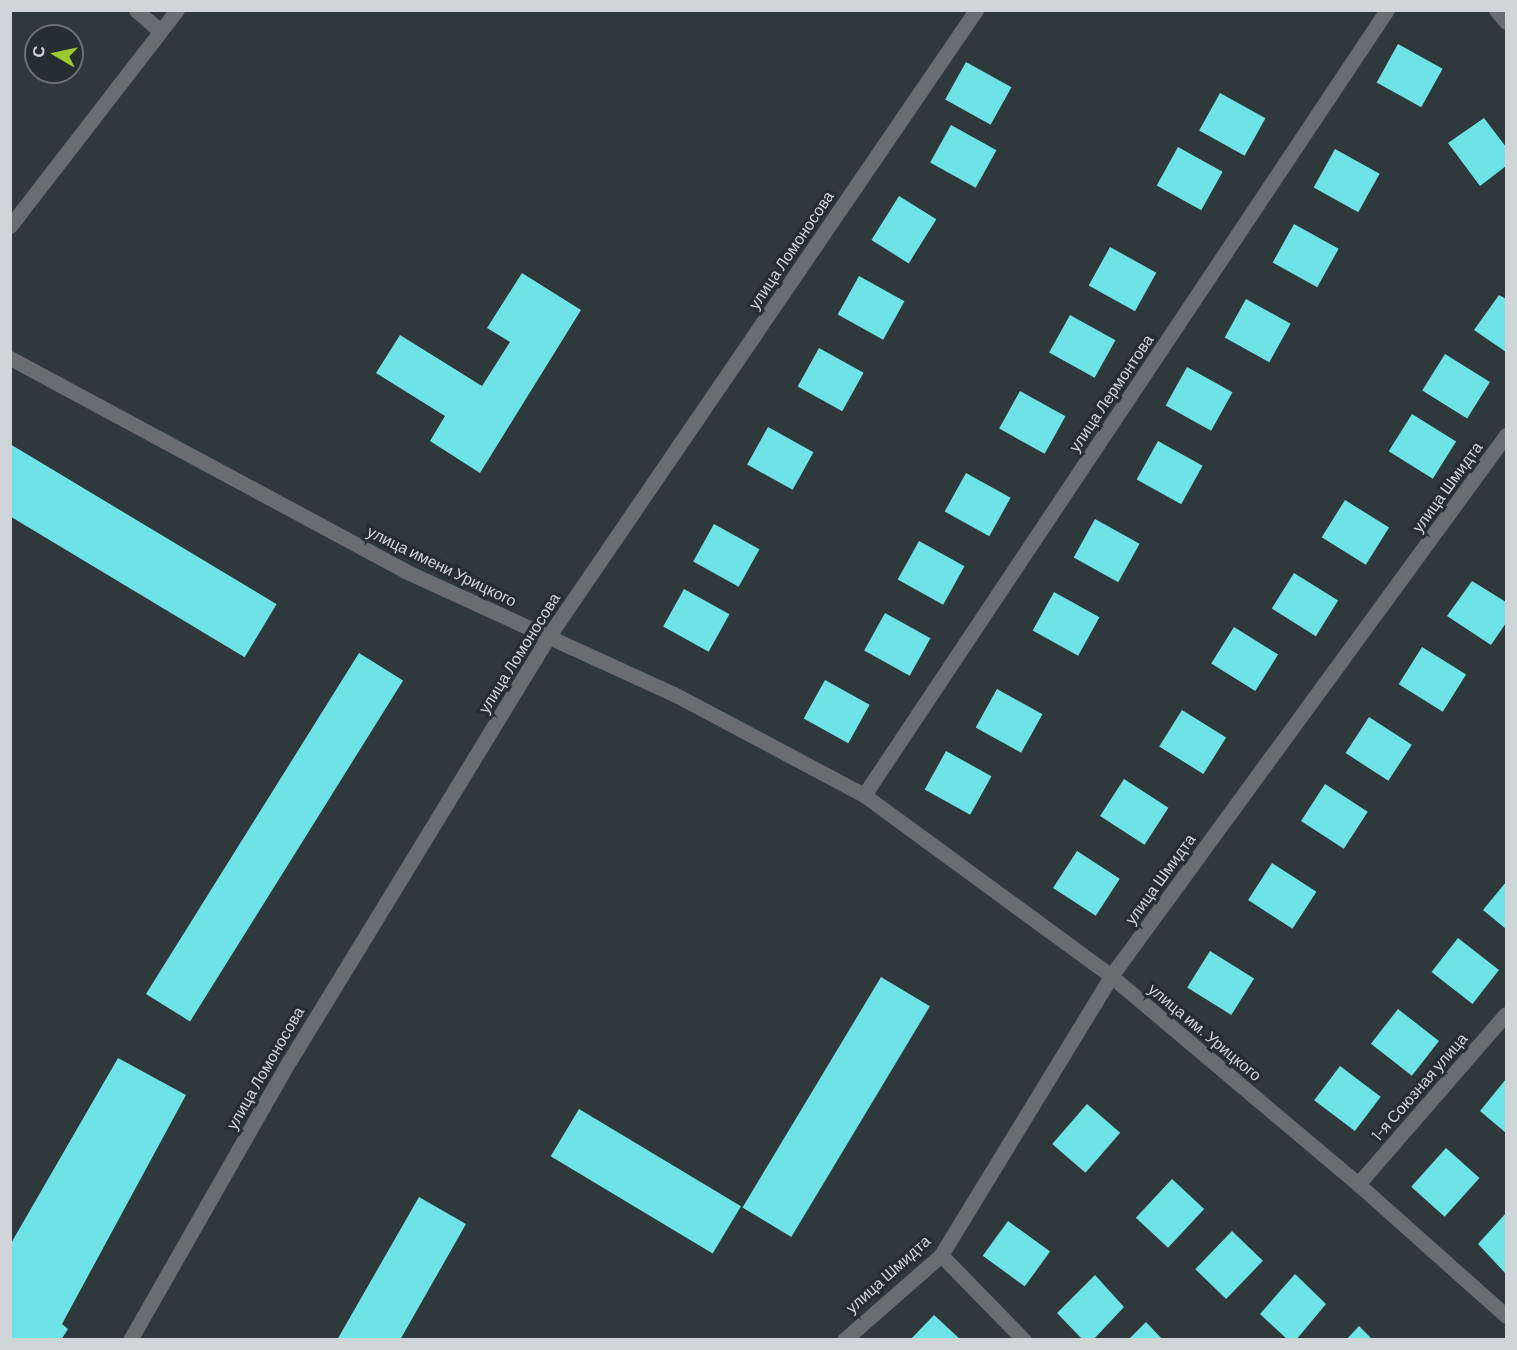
<!DOCTYPE html>
<meta charset="utf-8">
<style>
body{margin:0}
#map{position:relative;width:1517px;height:1350px;overflow:hidden;background:#2f383b;font-family:Barlow,sans-serif}
div>[style]{position:absolute}
.building>*{inset:0;background:#6de3e8;transform-origin:0 0}
.minor>*{height:15px;margin:-7.5px;padding:0 7.5px;transform-origin:7.5px;border-radius:7.5px;background:#696d6f}
span{translate:-50% -50%;white-space:nowrap;text-align:center;line-height:1.15;-webkit-text-stroke:6px #252e31;paint-order:stroke}
.street-label{font-size:16px;color:#d0d6d8}
.frame{position:absolute;inset:0;border:12px solid #d0d6d8;pointer-events:none}
.north{position:absolute;left:24px;top:24px;width:60px;height:60px;box-sizing:border-box;background:#252e31;border:2px solid #697174;border-radius:50%;rotate:279deg;font-size:16px;font-weight:700;line-height:24px;text-align:center;color:#d0d6d8}
.north::after{content:'';display:block;margin:auto;width:21px;height:27px;background:#9dca31;clip-path:polygon(50% 0,100% 100%,50% 72%,0 100%)}
</style>
<div id="map">
<div class="building">
<div style="left:1398px;top:44px;width:51px;height:44px;rotate:29deg"></div>
<div style="left:966px;top:62px;width:52px;height:43px;rotate:29deg"></div>
<div style="left:1220px;top:93px;width:52px;height:43px;rotate:29deg"></div>
<div style="clip-path:polygon(1484px 118px,1506px 147px,1506px 166px,1480px 186px,1448px 143px)"></div>
<div style="left:951px;top:125px;width:52px;height:43px;rotate:29deg"></div>
<div style="left:1178px;top:147px;width:51px;height:44px;rotate:29deg"></div>
<div style="left:1335px;top:149px;width:51px;height:44px;rotate:29deg"></div>
<div style="left:899px;top:196px;width:44px;height:52px;rotate:32deg"></div>
<div style="left:1294px;top:224px;width:51px;height:44px;rotate:29deg"></div>
<div style="left:1110px;top:247px;width:53px;height:44px;rotate:29deg"></div>
<div style="clip-path:polygon(522px 273px,581px 310px,480px 473px,430px 441px,445px 416px,376px 373px,400px 335px,482px 386px,510px 342px,487px 328px)"></div>
<div style="left:859px;top:276px;width:52px;height:44px;rotate:29deg"></div>
<div style="clip-path:polygon(1499px 295px,1506px 299px,1506px 352px,1474px 330px)"></div>
<div style="left:1246px;top:299px;width:51px;height:44px;rotate:29deg"></div>
<div style="left:1070px;top:315px;width:52px;height:43px;rotate:29deg"></div>
<div style="left:819px;top:348px;width:51px;height:44px;rotate:29deg"></div>
<div style="left:1445px;top:354px;width:53px;height:43px;rotate:32deg"></div>
<div style="left:1187px;top:367px;width:52px;height:44px;rotate:29deg"></div>
<div style="left:1020px;top:391px;width:52px;height:43px;rotate:29deg"></div>
<div style="left:1412px;top:414px;width:52px;height:44px;rotate:32deg"></div>
<div style="left:768px;top:427px;width:52px;height:43px;rotate:29deg"></div>
<div style="left:1158px;top:441px;width:51px;height:44px;rotate:29deg"></div>
<div style="left:10px;top:444px;width:311px;height:62px;rotate:31deg"></div>
<div style="left:966px;top:473px;width:51px;height:44px;rotate:29deg"></div>
<div style="left:1345px;top:500px;width:52px;height:44px;rotate:32deg"></div>
<div style="left:1095px;top:519px;width:51px;height:44px;rotate:29deg"></div>
<div style="left:714px;top:524px;width:52px;height:43px;rotate:29deg"></div>
<div style="left:919px;top:541px;width:52px;height:44px;rotate:29deg"></div>
<div style="left:1294px;top:573px;width:52px;height:42px;rotate:32deg"></div>
<div style="clip-path:polygon(1472px 581px,1506px 602px,1506px 623px,1491px 645px,1447px 616px)"></div>
<div style="left:684px;top:589px;width:52px;height:43px;rotate:29deg"></div>
<div style="left:1054px;top:592px;width:52px;height:44px;rotate:29deg"></div>
<div style="left:885px;top:613px;width:52px;height:43px;rotate:29deg"></div>
<div style="left:1234px;top:627px;width:52px;height:43px;rotate:32deg"></div>
<div style="left:1422px;top:647px;width:52px;height:44px;rotate:32deg"></div>
<div style="left:359px;top:653px;width:52px;height:402px;rotate:32deg"></div>
<div style="left:825px;top:680px;width:51px;height:44px;rotate:29deg"></div>
<div style="left:997px;top:689px;width:52px;height:44px;rotate:29deg"></div>
<div style="left:1182px;top:710px;width:52px;height:43px;rotate:32deg"></div>
<div style="left:1369px;top:717px;width:51px;height:43px;rotate:33deg"></div>
<div style="left:946px;top:751px;width:52px;height:44px;rotate:29deg"></div>
<div style="left:1124px;top:779px;width:53px;height:44px;rotate:33deg"></div>
<div style="left:1325px;top:784px;width:51px;height:44px;rotate:33deg"></div>
<div style="left:1077px;top:851px;width:51px;height:44px;rotate:33deg"></div>
<div style="left:1272px;top:863px;width:53px;height:44px;rotate:33deg"></div>
<div style="clip-path:polygon(1506px 882px,1506px 929px,1483px 910px)"></div>
<div style="left:1458px;top:938px;width:52px;height:43px;rotate:38deg"></div>
<div style="left:1210px;top:951px;width:52px;height:43px;rotate:32deg"></div>
<div style="left:881px;top:977px;width:57px;height:269px;rotate:31deg"></div>
<div style="left:1398px;top:1009px;width:52px;height:44px;rotate:38deg"></div>
<div style="clip-path:polygon(118px 1058px,186px 1095px,62px 1324px,68px 1329px,61px 1340px,10px 1340px,10px 1245px)"></div>
<div style="left:1340px;top:1066px;width:51px;height:43px;rotate:37deg"></div>
<div style="clip-path:polygon(1506px 1079px,1506px 1133px,1480px 1111px)"></div>
<div style="left:1087px;top:1104px;width:44px;height:53px;rotate:41deg"></div>
<div style="left:579px;top:1109px;width:189px;height:55px;rotate:31deg"></div>
<div style="left:1446px;top:1148px;width:45px;height:52px;rotate:42deg"></div>
<div style="left:1172px;top:1179px;width:44px;height:53px;rotate:43deg"></div>
<div style="clip-path:polygon(419px 1197px,466px 1224px,400px 1340px,337px 1340px)"></div>
<div style="clip-path:polygon(1506px 1213px,1506px 1274px,1478px 1244px)"></div>
<div style="left:1008px;top:1221px;width:52px;height:43px;rotate:36deg"></div>
<div style="left:1232px;top:1231px;width:43px;height:53px;rotate:44deg"></div>
<div style="clip-path:polygon(1295px 1274px,1326px 1304px,1296px 1340px,1288px 1340px,1260px 1314px)"></div>
<div style="clip-path:polygon(1095px 1275px,1124px 1307px,1093px 1340px,1083px 1340px,1057px 1313px)"></div>
<div style="clip-path:polygon(934px 1315px,961px 1340px,910px 1340px)"></div>
<div style="clip-path:polygon(1146px 1322px,1163px 1340px,1128px 1340px)"></div>
<div style="clip-path:polygon(1359px 1326px,1373px 1340px,1346px 1340px)"></div>
</div>
<div class="minor">
<div style="left:136px;top:10px;width:32px;rotate:41deg"></div>
<div style="left:1496px;top:10px;width:16px;rotate:50deg"></div>
<div style="left:10px;top:226px;width:273px;rotate:-52.3deg"></div>
<div style="left:10px;top:358px;width:449px;rotate:28.3deg"></div>
<div style="left:405px;top:571px;width:296px;rotate:24.6deg"></div>
<div style="left:674px;top:694px;width:215px;rotate:28deg"></div>
<div style="left:864px;top:795px;width:306px;rotate:36.2deg"></div>
<div style="left:1111px;top:976px;width:323px;rotate:40.1deg"></div>
<div style="left:1358px;top:1184px;width:198px;rotate:41.7deg"></div>
<div style="left:864px;top:795px;width:943px;rotate:-56.33deg"></div>
<div style="left:1358px;top:1184px;width:225px;rotate:-49deg"></div>
<div style="left:941px;top:1255px;width:119px;rotate:45.7deg"></div>
<div style="left:130px;top:1340px;width:322px;rotate:-60.3deg"></div>
<div style="left:290px;top:1060px;width:495px;rotate:-58.6deg"></div>
<div style="left:548px;top:637px;width:759px;rotate:-55.68deg"></div>
<div style="left:844px;top:1340px;width:129px;rotate:-41.2deg"></div>
<div style="left:941px;top:1255px;width:327px;rotate:-58.6deg"></div>
<div style="left:1111px;top:976px;width:670px;rotate:-53.87deg"></div>
</div>
<div class="street-label">
<span style="left:791px;top:250px;rotate:-56deg">улица Ломоносова</span>
<span style="left:1111px;top:393px;rotate:-56deg">улица Лермонтова</span>
<span style="left:1447px;top:487px;rotate:-54deg">улица Шмидта</span>
<span style="left:442px;top:566px;rotate:26deg">улица имени Урицкого</span>
<span style="left:519px;top:653px;rotate:-58deg">улица Ломоносова</span>
<span style="left:1160px;top:879px;rotate:-54deg">улица Шмидта</span>
<span style="left:1205px;top:1032px;rotate:40deg">улица им. Урицкого</span>
<span style="left:265px;top:1068px;rotate:-60deg">улица Ломоносова</span>
<span style="left:1419px;top:1087px;rotate:-49deg">1-я Союзная улица</span>
<span style="left:888px;top:1274px;rotate:-42deg">улица Шмидта</span>
</div>
<div class="frame"></div>
<div class="north">С</div>
</div>
